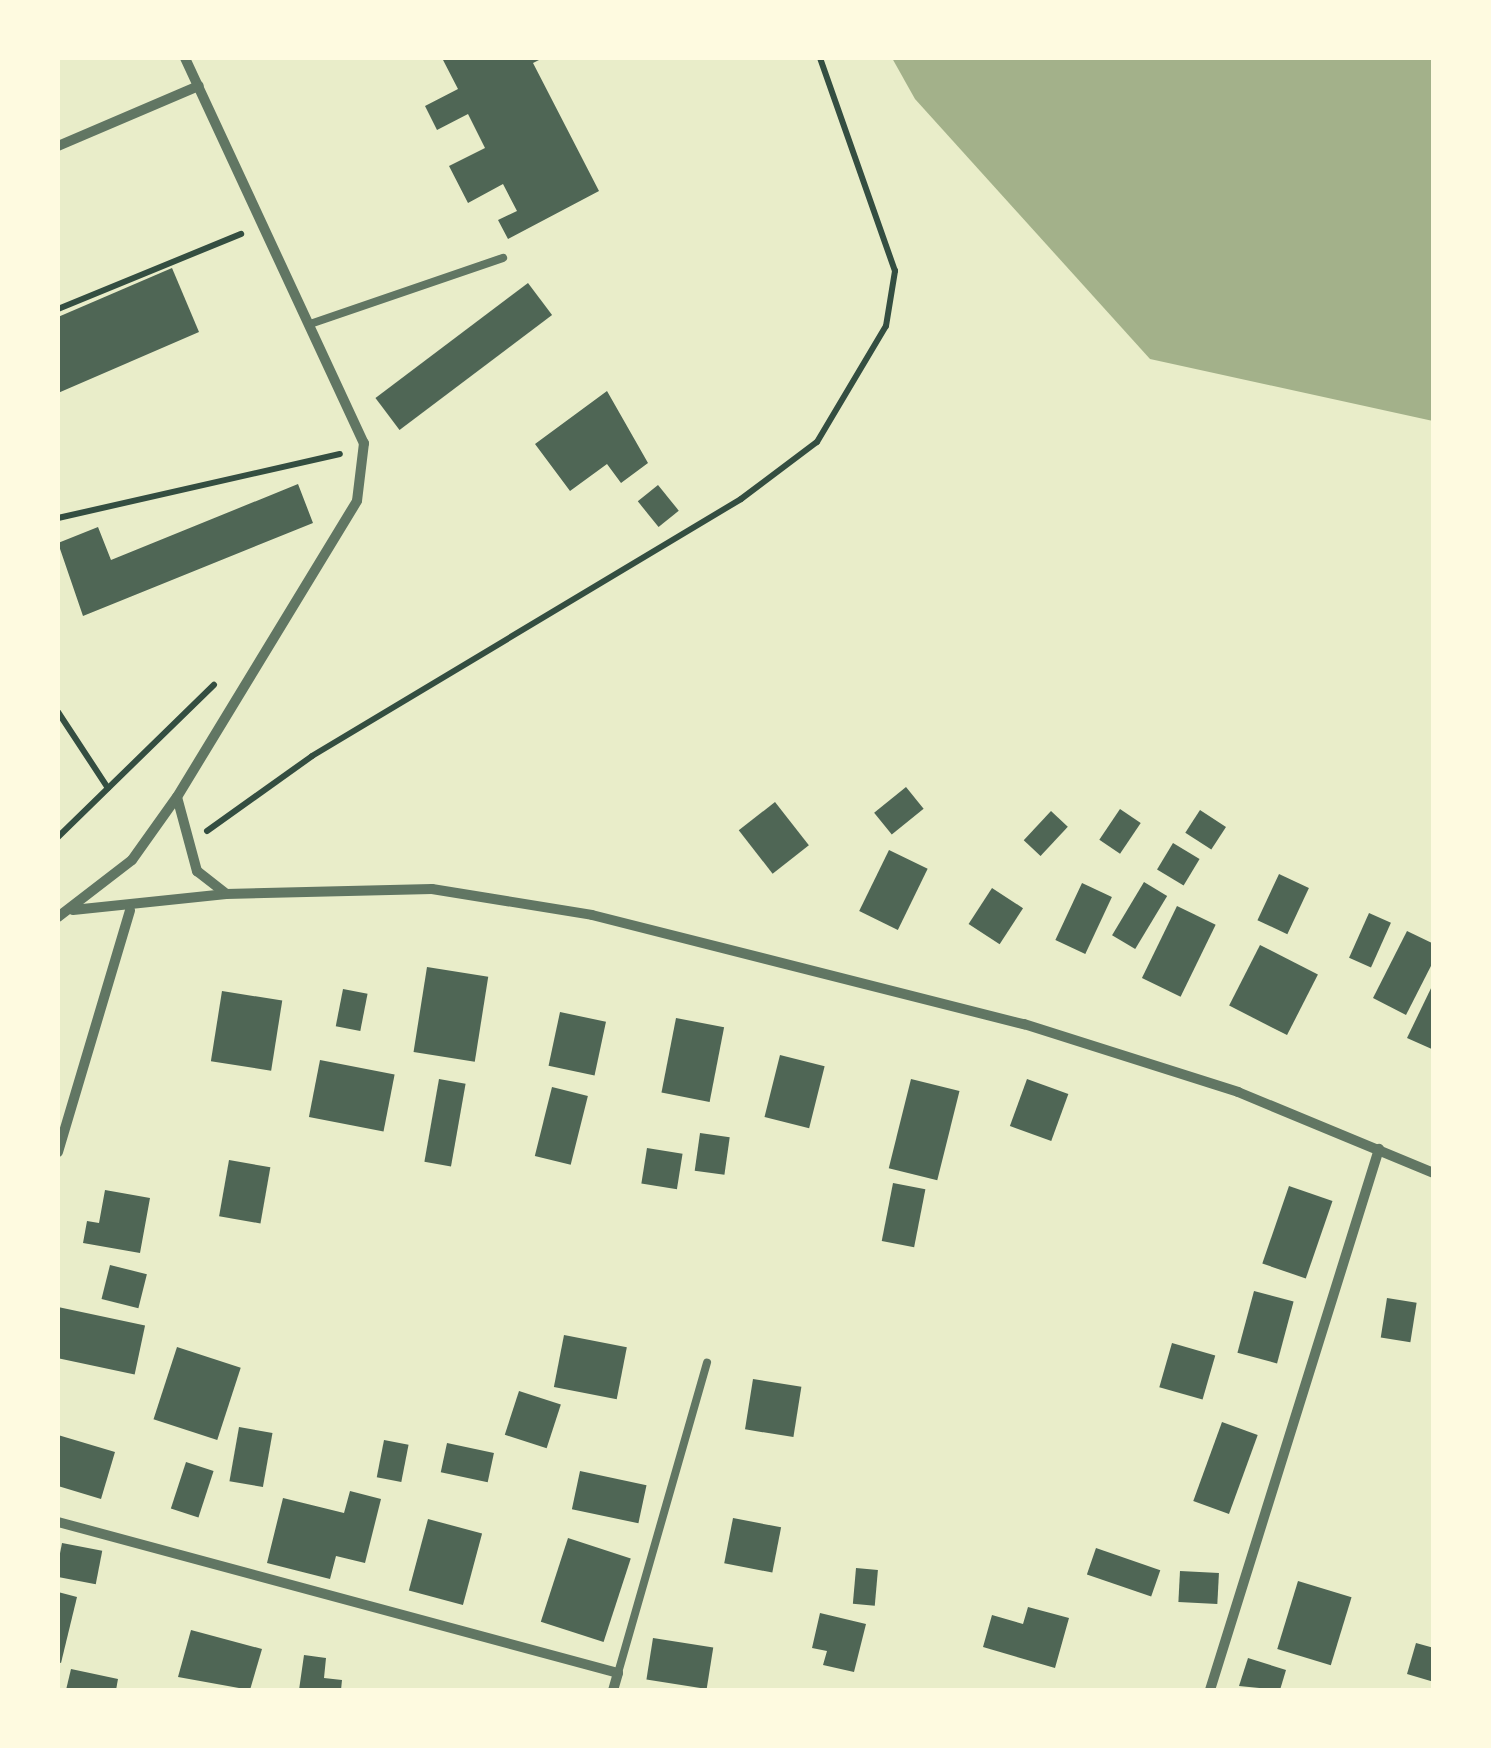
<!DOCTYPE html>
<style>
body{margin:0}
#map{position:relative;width:1491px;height:1748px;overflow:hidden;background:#e9edc9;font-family:Commissioner,sans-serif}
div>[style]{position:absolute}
.water>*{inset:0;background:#a3b18a}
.building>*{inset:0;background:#4f6655;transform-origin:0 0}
.path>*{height:6px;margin:-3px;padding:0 3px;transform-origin:3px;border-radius:3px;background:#344e41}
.service>*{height:8px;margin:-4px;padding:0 4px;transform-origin:4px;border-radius:4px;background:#617663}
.minor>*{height:10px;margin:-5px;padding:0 5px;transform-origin:5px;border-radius:5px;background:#617663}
span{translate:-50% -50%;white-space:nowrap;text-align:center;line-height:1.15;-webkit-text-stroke:10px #fefae0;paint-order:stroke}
.frame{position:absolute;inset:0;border:60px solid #fefae0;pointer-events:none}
</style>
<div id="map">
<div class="water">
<div style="clip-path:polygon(892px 58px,1433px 58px,1433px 421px,1150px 359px,915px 99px)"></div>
</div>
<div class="building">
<div style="clip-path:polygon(442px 58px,543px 58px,533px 63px,599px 191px,508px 239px,498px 220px,517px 211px,503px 184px,468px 203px,449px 166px,485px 148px,468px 114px,437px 130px,425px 106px,458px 89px)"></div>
<div style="clip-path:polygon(172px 268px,199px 332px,58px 393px,58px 317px)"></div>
<div style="left:528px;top:283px;width:40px;height:191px;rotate:53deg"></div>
<div style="clip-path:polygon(607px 391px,648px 463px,621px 483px,607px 464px,570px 491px,535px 444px)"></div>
<div style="clip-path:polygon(298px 484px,313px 523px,83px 616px,58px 543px,98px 527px,111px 560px)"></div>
<div style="left:658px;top:485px;width:33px;height:26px;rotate:51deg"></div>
<div style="left:906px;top:787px;width:28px;height:41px;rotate:51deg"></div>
<div style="left:775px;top:802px;width:55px;height:46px;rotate:52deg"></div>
<div style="left:1120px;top:809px;width:25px;height:37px;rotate:34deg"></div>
<div style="left:1200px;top:810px;width:31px;height:27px;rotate:33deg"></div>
<div style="left:1051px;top:811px;width:23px;height:40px;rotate:43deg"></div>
<div style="left:1173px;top:843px;width:31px;height:31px;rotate:31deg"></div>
<div style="left:889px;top:850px;width:43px;height:68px;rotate:26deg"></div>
<div style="left:1279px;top:874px;width:33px;height:51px;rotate:25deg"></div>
<div style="left:1144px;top:882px;width:27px;height:62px;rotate:31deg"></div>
<div style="left:1082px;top:883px;width:33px;height:63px;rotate:25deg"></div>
<div style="left:992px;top:888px;width:37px;height:43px;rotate:33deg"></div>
<div style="left:1177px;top:906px;width:43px;height:80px;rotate:26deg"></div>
<div style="left:1369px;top:913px;width:24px;height:49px;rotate:24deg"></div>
<div style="clip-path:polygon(1407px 931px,1434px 944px,1434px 960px,1406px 1015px,1373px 998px)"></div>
<div style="left:1260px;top:945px;width:65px;height:68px;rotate:27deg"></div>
<div style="left:427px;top:967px;width:62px;height:86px;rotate:9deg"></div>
<div style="clip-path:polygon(1434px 982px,1434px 1050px,1407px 1038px)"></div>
<div style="left:343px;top:989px;width:25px;height:38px;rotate:11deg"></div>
<div style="left:222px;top:991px;width:61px;height:71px;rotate:9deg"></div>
<div style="left:560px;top:1012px;width:47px;height:55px;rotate:12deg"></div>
<div style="left:676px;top:1018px;width:49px;height:76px;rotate:11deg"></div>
<div style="left:780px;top:1055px;width:46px;height:64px;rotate:14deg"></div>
<div style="left:320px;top:1060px;width:76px;height:58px;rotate:11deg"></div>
<div style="left:439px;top:1079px;width:27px;height:84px;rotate:10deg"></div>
<div style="left:911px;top:1079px;width:50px;height:92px;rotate:14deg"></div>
<div style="left:1027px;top:1079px;width:44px;height:50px;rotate:20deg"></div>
<div style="left:552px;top:1087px;width:37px;height:71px;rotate:14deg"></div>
<div style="left:700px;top:1133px;width:30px;height:38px;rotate:8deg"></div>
<div style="left:647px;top:1148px;width:36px;height:36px;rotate:9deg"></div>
<div style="left:229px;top:1160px;width:42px;height:57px;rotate:10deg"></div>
<div style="left:893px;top:1183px;width:33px;height:59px;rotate:11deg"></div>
<div style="left:1289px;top:1186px;width:46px;height:82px;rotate:19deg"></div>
<div style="clip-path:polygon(105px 1190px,150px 1198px,140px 1253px,83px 1243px,87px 1221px,99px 1223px)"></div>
<div style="left:110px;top:1265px;width:38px;height:35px;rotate:14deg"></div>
<div style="left:1254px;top:1291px;width:41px;height:64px;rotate:15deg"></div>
<div style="left:1387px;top:1298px;width:30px;height:40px;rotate:9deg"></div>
<div style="left:58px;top:1307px;width:89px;height:50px;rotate:12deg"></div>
<div style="left:564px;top:1335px;width:64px;height:53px;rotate:11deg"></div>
<div style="left:1172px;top:1343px;width:45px;height:46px;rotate:16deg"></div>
<div style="left:177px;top:1347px;width:67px;height:76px;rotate:18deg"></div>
<div style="left:753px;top:1379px;width:49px;height:51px;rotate:9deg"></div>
<div style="left:519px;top:1391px;width:44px;height:46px;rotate:18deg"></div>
<div style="left:1222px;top:1422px;width:38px;height:84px;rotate:20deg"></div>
<div style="left:239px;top:1427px;width:34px;height:55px;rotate:10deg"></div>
<div style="clip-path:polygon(58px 1435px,115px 1452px,101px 1499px,58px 1486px)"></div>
<div style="left:384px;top:1440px;width:25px;height:38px;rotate:11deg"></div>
<div style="left:447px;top:1443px;width:48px;height:30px;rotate:12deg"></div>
<div style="left:186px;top:1462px;width:29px;height:49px;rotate:18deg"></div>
<div style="left:580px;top:1471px;width:68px;height:39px;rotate:12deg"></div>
<div style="clip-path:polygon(350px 1491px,381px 1499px,365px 1563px,336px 1556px,330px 1579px,267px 1563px,283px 1498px,344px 1513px)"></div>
<div style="left:733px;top:1518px;width:49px;height:46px;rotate:11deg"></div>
<div style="left:428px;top:1519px;width:56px;height:74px;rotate:15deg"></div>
<div style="left:568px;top:1538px;width:66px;height:88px;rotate:18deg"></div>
<div style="left:62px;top:1543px;width:41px;height:34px;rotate:11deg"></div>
<div style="left:1096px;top:1548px;width:68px;height:28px;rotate:19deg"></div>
<div style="left:856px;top:1568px;width:22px;height:36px;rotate:5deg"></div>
<div style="left:1180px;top:1571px;width:39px;height:31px;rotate:3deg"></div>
<div style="left:1298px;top:1581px;width:56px;height:71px;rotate:17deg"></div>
<div style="clip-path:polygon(58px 1592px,77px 1597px,61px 1663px,58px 1662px)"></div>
<div style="clip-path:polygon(1028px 1607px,1069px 1618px,1055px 1668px,983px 1647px,992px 1615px,1023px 1624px)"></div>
<div style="clip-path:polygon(820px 1613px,866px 1624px,854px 1672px,823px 1665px,827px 1651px,812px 1648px)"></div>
<div style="clip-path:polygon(191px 1630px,262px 1649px,250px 1690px,178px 1677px)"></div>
<div style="left:653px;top:1638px;width:61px;height:42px;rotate:9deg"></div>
<div style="clip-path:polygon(1416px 1643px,1434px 1648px,1434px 1682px,1407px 1674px)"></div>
<div style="clip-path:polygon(304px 1655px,326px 1658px,324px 1678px,342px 1680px,341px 1690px,299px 1690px)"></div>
<div style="clip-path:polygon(1248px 1658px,1286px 1670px,1280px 1690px,1239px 1686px)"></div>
<div style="clip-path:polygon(71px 1669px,118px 1679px,116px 1690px,66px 1690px)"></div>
</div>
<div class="path">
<div style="left:58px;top:309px;width:198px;rotate:-22.3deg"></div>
<div style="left:58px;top:518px;width:289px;rotate:-12.8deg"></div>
<div style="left:58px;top:712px;width:91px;rotate:56.7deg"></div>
<div style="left:207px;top:831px;width:129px;rotate:-35.5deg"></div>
<div style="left:312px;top:756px;width:500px;rotate:-30.92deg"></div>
<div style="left:741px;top:499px;width:95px;rotate:-36.9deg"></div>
<div style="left:817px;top:442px;width:135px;rotate:-59.3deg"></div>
<div style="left:886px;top:326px;width:56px;rotate:-80.7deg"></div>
<div style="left:895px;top:271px;width:226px;rotate:-109.4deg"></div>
<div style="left:58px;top:837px;width:218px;rotate:-44.3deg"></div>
</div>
<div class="service">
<div style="left:313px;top:323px;width:201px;rotate:-18.9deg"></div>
<div style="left:618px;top:1673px;width:323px;rotate:-74deg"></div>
</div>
<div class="minor">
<div style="left:185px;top:58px;width:425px;rotate:65.1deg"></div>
<div style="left:364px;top:443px;width:58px;rotate:96.9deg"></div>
<div style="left:357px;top:501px;width:346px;rotate:121.3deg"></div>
<div style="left:177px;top:797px;width:77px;rotate:74.9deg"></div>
<div style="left:197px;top:871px;width:36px;rotate:38deg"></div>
<div style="left:58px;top:146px;width:153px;rotate:-23.1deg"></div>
<div style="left:73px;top:910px;width:154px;rotate:-6deg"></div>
<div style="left:226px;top:894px;width:206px;rotate:-1.4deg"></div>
<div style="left:432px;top:889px;width:162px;rotate:9.2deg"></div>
<div style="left:592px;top:915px;width:446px;rotate:14.2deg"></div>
<div style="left:1024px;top:1024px;width:225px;rotate:17.6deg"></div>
<div style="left:1238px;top:1092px;width:212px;rotate:22.5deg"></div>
<div style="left:58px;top:917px;width:93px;rotate:-37.6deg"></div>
<div style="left:132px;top:860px;width:76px;rotate:-54.6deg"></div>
<div style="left:58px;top:1152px;width:252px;rotate:-73.4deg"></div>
<div style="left:58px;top:1522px;width:580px;rotate:15.09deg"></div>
<div style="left:618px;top:1673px;width:18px;rotate:106deg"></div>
<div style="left:1210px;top:1690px;width:567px;rotate:-72.65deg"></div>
</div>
<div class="frame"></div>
</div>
